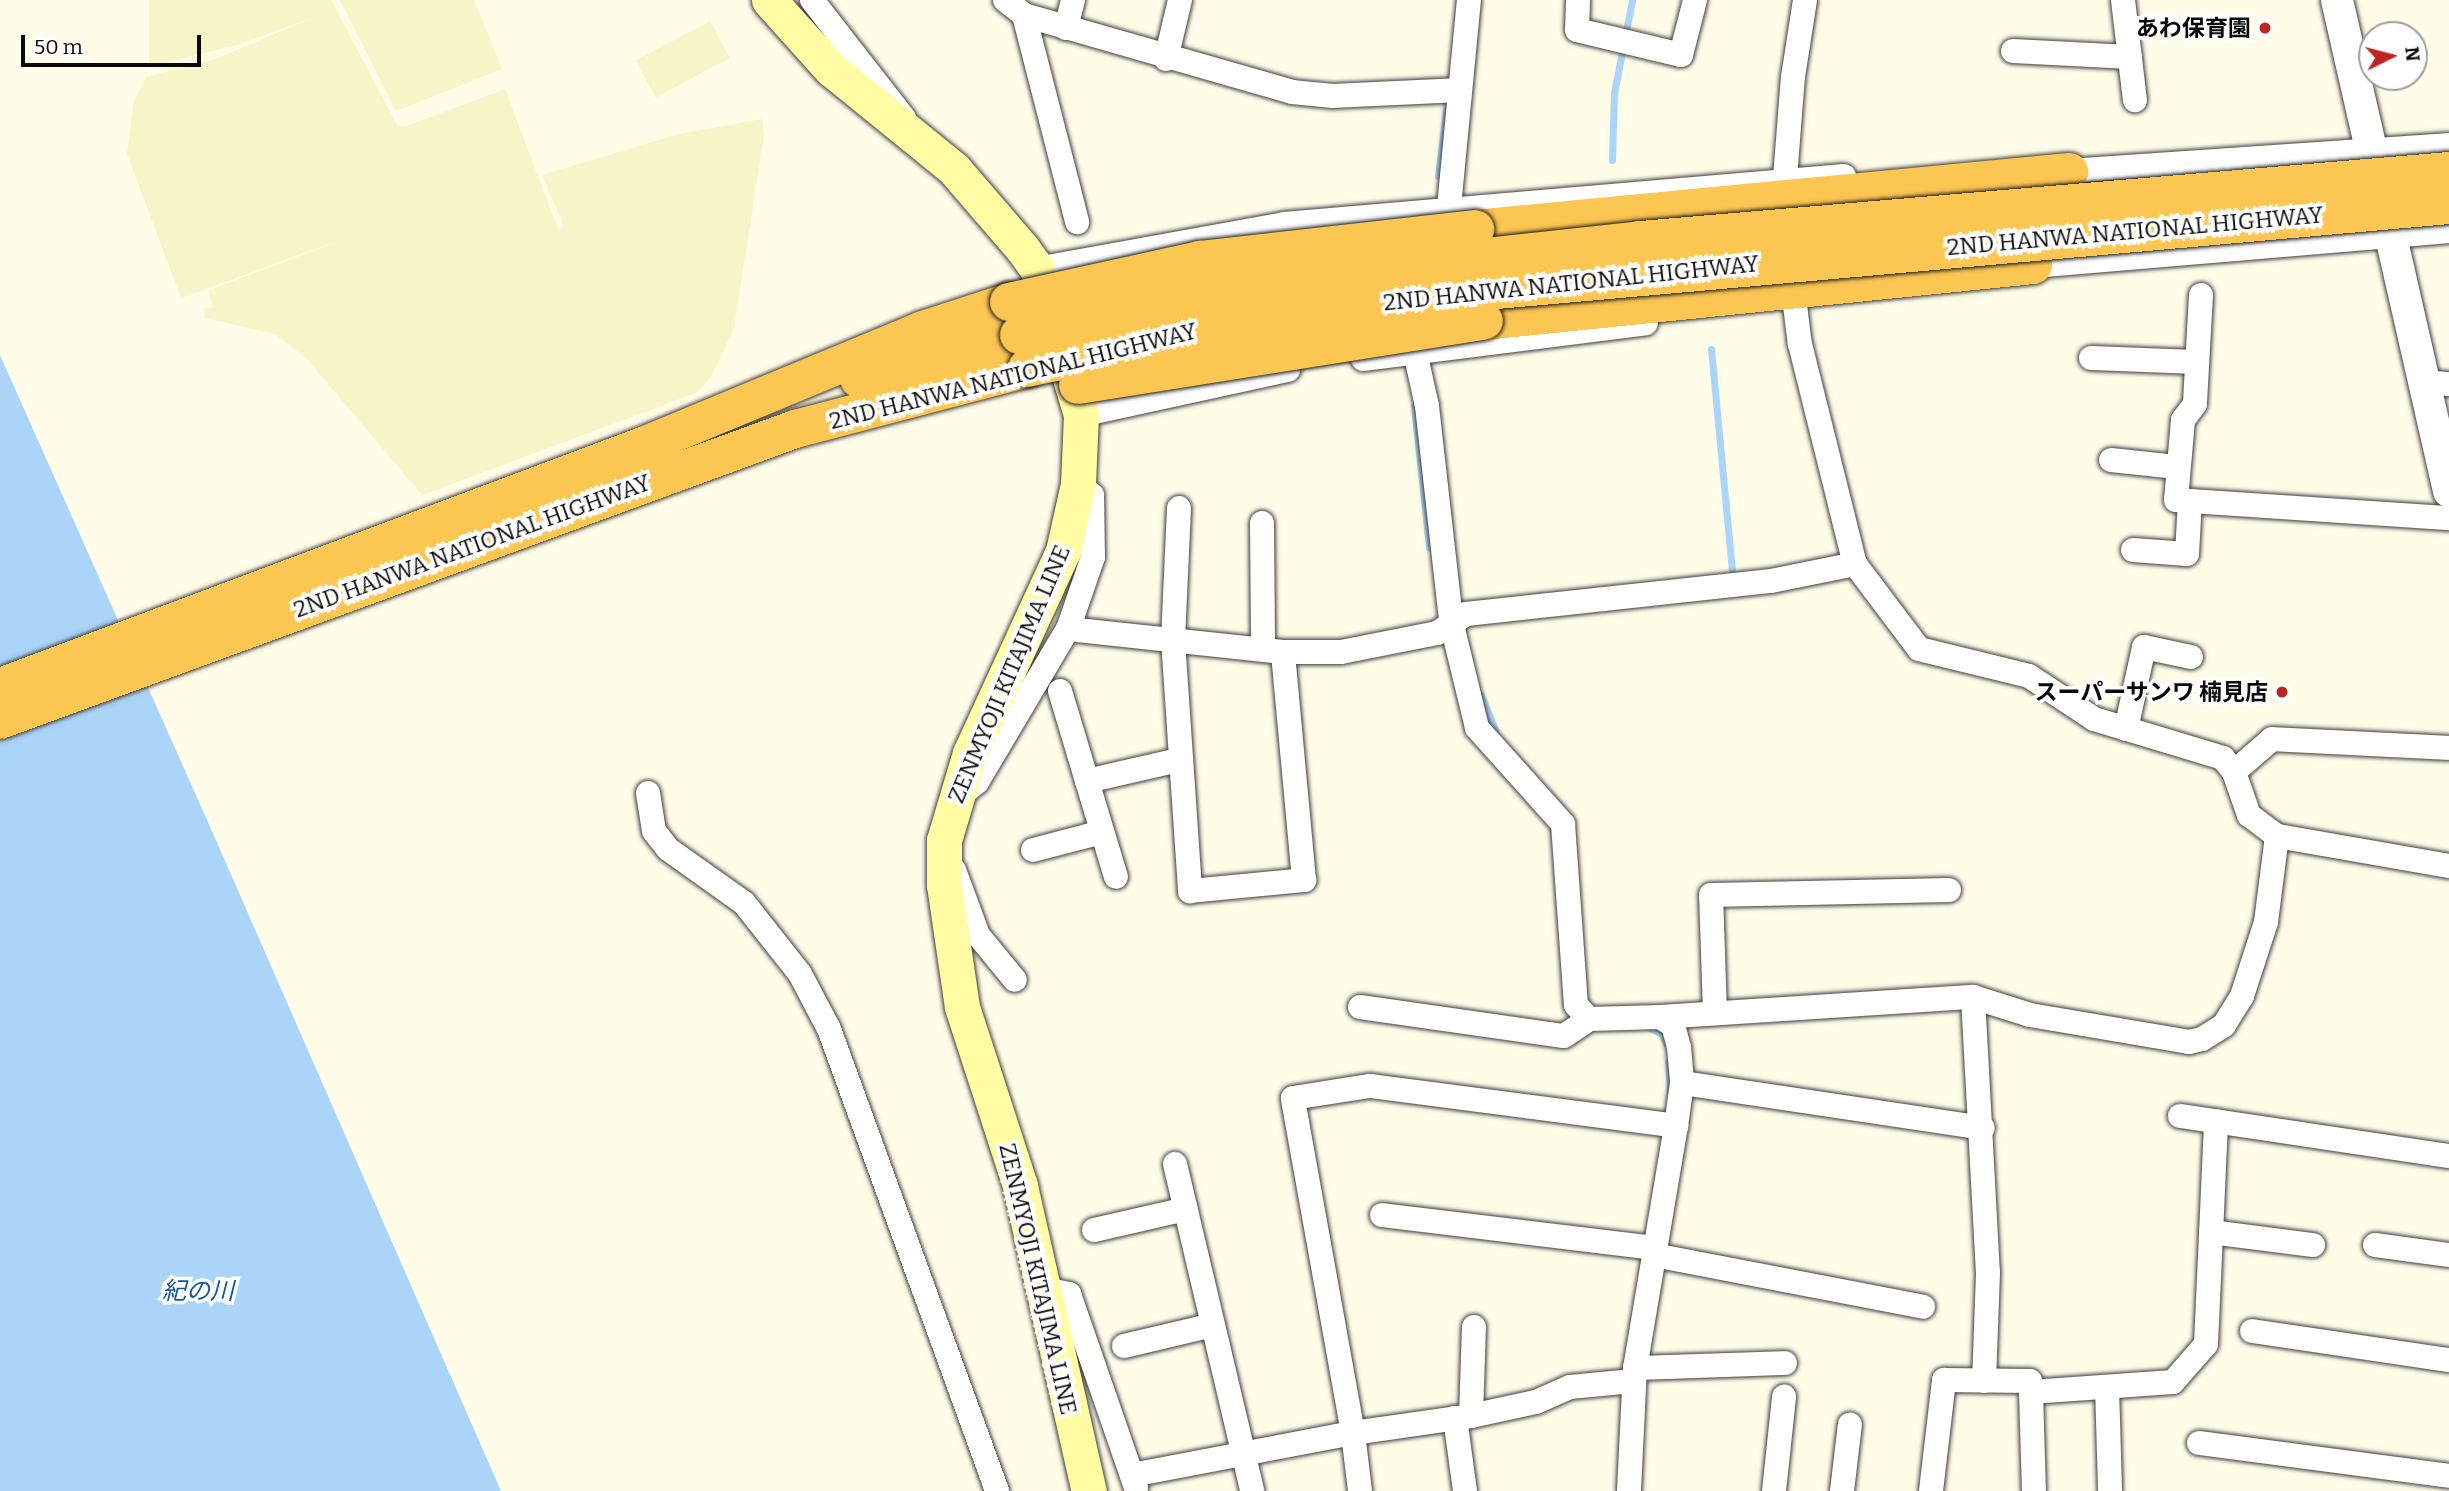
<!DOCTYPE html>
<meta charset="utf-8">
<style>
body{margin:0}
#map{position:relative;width:2449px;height:1491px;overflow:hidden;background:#fffce8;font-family:Bitter,"Noto Sans JP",serif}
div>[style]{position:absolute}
.farmland>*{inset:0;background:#f5f5c7;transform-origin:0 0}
.water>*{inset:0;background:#abd5f8}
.stream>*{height:7px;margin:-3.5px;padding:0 3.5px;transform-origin:3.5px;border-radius:3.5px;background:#abd5f8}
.roads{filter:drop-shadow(0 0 2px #3d3d3d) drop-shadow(0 0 2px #3d3d3d)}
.minor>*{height:24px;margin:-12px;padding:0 12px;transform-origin:12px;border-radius:12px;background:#fff}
.tertiary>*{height:32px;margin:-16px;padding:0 16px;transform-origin:16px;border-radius:16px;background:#fff}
.secondary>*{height:35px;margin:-17.5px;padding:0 17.5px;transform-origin:17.5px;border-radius:17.5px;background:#fffca3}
.trunk>*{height:38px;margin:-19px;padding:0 19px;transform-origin:19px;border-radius:19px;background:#fcc652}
.bridges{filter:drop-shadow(0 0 2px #1b1b1b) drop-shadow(0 0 2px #1b1b1b)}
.trunk-bridge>*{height:38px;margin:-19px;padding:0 19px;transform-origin:19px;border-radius:19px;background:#fcc652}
.dots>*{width:19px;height:19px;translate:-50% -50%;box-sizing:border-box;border:4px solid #fff;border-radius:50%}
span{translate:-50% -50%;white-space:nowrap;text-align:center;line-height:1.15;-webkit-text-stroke:7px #fff;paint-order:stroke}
.poi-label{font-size:23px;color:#0a0a0a;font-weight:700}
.right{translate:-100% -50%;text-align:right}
.street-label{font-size:23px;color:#0a0a0a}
.water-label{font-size:24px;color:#11559e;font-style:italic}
.north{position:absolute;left:2358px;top:21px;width:70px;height:70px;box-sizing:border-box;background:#fff;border:2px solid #9d9d9d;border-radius:50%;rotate:84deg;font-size:19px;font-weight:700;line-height:28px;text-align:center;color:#0a0a0a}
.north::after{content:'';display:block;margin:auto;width:24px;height:32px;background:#be251f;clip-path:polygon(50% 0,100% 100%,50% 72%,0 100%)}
.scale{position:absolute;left:21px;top:35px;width:180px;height:32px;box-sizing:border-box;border:4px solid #0a0a0a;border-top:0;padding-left:9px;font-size:21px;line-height:24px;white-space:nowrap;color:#0a0a0a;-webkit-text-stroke:5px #fff;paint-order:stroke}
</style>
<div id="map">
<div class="farmland">
<div style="clip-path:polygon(149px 0,331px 0,397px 125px,406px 126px,505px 89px,558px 229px,564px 226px,542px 175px,679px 134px,762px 119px,764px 135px,734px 328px,711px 377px,696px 393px,422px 495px,307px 359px,275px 334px,205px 318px,204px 309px,213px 307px,208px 291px,354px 235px,181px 298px,127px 154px,134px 101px,146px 77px,216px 59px,314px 17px,240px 44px,149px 67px)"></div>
<div style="clip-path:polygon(340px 0,474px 0,502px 69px,396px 111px)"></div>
<div style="left:710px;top:21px;width:42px;height:84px;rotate:62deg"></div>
</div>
<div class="water">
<div style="clip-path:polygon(0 355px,215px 838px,501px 1491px,0 1491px)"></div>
</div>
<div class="stream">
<div style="left:1612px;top:160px;width:67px;rotate:-88.3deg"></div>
<div style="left:1614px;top:93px;width:95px;rotate:-79deg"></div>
<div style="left:1438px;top:176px;width:66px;rotate:-83.1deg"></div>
<div style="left:1711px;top:349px;width:223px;rotate:84.6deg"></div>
<div style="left:1414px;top:406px;width:142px;rotate:83.9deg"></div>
<div style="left:1429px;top:547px;width:6px;rotate:31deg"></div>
<div style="left:1481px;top:695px;width:40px;rotate:68deg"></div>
<div style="left:1648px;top:1027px;width:16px;rotate:27deg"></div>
<div style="left:1662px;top:1034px;width:10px;rotate:66deg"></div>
<div style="left:1668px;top:1062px;width:30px;rotate:86deg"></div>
</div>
<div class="roads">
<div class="minor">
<div style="left:812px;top:0;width:150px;rotate:52.1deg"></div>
<div style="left:1005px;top:0;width:24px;rotate:38deg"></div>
<div style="left:1024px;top:15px;width:279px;rotate:16deg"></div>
<div style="left:1292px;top:92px;width:41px;rotate:5.6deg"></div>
<div style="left:1333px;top:96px;width:127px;rotate:-2.7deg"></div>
<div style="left:2123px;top:0;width:101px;rotate:83.2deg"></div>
<div style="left:1578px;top:1px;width:29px;rotate:92deg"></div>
<div style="left:1577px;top:30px;width:107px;rotate:13.5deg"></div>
<div style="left:1681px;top:55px;width:57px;rotate:-75.7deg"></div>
<div style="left:1024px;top:15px;width:214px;rotate:75.6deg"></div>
<div style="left:1066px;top:28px;width:29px;rotate:-76deg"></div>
<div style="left:2013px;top:51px;width:117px;rotate:2.9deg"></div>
<div style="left:1166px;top:59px;width:61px;rotate:-76.7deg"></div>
<div style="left:2055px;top:172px;width:395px;rotate:-3.9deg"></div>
<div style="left:1785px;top:178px;width:101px;rotate:-85.5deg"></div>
<div style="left:1793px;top:77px;width:78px;rotate:-81.1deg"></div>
<div style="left:1440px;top:246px;width:40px;rotate:-77deg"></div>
<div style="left:1449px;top:207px;width:208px;rotate:-84.5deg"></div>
<div style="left:2021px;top:267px;width:430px;rotate:-4.8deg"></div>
<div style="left:1037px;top:269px;width:251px;rotate:-10.3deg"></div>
<div style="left:1284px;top:224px;width:562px;rotate:-4.9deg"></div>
<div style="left:2201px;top:295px;width:109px;rotate:93.2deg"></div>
<div style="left:2195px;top:404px;width:20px;rotate:127deg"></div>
<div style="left:2183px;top:420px;width:80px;rotate:95deg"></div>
<div style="left:2176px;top:500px;width:274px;rotate:3.8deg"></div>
<div style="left:1795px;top:305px;width:39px;rotate:83deg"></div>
<div style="left:1800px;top:344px;width:227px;rotate:76deg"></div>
<div style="left:1855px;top:564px;width:106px;rotate:53deg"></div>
<div style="left:1919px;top:649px;width:113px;rotate:13.8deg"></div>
<div style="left:2029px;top:676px;width:78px;rotate:33.5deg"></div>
<div style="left:2094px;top:719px;width:135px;rotate:16.8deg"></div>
<div style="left:2223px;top:758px;width:18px;rotate:52deg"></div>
<div style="left:2234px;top:772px;width:46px;rotate:70.8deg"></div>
<div style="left:2249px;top:815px;width:35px;rotate:37deg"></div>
<div style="left:2277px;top:836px;width:175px;rotate:9.9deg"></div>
<div style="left:1423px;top:319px;width:34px;rotate:104deg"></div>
<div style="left:1415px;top:352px;width:55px;rotate:77.5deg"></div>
<div style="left:1427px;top:406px;width:216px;rotate:83.6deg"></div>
<div style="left:1451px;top:621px;width:110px;rotate:76.3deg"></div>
<div style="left:1477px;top:728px;width:129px;rotate:48.1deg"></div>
<div style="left:1563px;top:824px;width:181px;rotate:85.9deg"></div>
<div style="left:1576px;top:1005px;width:19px;rotate:47deg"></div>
<div style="left:1589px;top:1019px;width:71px;rotate:-1.6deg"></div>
<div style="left:1660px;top:1017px;width:15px;rotate:32deg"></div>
<div style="left:1673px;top:1025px;width:23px;rotate:75deg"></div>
<div style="left:1679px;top:1047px;width:36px;rotate:85deg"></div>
<div style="left:1682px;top:1083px;width:43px;rotate:97.9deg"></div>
<div style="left:1676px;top:1126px;width:245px;rotate:99.6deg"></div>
<div style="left:1635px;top:1368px;width:123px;rotate:92.8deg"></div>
<div style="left:2091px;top:358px;width:106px;rotate:2.2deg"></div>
<div style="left:1363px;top:359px;width:285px;rotate:-7.2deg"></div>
<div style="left:2425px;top:382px;width:24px;rotate:5deg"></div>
<div style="left:1081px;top:415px;width:212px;rotate:-12.3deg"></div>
<div style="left:2111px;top:460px;width:66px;rotate:6.1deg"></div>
<div style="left:1078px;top:484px;width:18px;rotate:38deg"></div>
<div style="left:1092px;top:495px;width:62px;rotate:89.1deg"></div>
<div style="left:1093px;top:557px;width:76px;rotate:109.1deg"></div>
<div style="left:1068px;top:629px;width:216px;rotate:6.1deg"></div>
<div style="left:1283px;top:652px;width:58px"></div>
<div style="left:1341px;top:652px;width:98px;rotate:-11.2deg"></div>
<div style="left:1437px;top:633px;width:35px;rotate:-33deg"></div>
<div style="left:1466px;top:614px;width:307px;rotate:-6.2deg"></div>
<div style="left:1771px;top:581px;width:86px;rotate:-11.4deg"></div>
<div style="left:1179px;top:508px;width:132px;rotate:92.6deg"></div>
<div style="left:1173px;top:640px;width:252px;rotate:86.1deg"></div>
<div style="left:1190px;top:891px;width:115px;rotate:-5.5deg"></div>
<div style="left:1304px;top:880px;width:229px;rotate:-95.3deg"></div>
<div style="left:1262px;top:523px;width:126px;rotate:89.5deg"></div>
<div style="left:2133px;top:550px;width:54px;rotate:4.2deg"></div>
<div style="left:2187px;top:554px;width:53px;rotate:-86.8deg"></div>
<div style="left:1060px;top:691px;width:94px;rotate:73.3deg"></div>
<div style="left:1087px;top:781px;width:94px;rotate:-12.9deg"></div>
<div style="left:2126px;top:729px;width:84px;rotate:-77.6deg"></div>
<div style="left:2144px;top:647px;width:48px;rotate:12deg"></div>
<div style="left:2234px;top:772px;width:50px;rotate:-41deg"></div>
<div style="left:2272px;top:739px;width:177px;rotate:2.9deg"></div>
<div style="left:1087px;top:781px;width:100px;rotate:73.2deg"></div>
<div style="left:648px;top:793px;width:38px;rotate:81deg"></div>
<div style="left:654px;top:831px;width:23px;rotate:52deg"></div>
<div style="left:668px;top:849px;width:93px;rotate:35.4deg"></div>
<div style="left:744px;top:903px;width:90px;rotate:51.7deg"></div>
<div style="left:800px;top:974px;width:62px;rotate:62.2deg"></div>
<div style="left:829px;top:1029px;width:492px;rotate:70deg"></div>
<div style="left:961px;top:795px;width:21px;rotate:-39deg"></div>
<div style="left:977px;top:782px;width:178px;rotate:-59.3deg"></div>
<div style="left:1033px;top:850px;width:71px;rotate:-14.6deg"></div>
<div style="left:954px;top:870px;width:69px;rotate:69.7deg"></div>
<div style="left:978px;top:935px;width:58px;rotate:50.6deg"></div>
<div style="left:1973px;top:997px;width:276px;rotate:86.9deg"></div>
<div style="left:1988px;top:1273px;width:108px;rotate:92.1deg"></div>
<div style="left:1360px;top:1007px;width:206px;rotate:8.1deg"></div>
<div style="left:1564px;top:1036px;width:30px;rotate:-34deg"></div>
<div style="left:1715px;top:1013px;width:118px;rotate:-91.9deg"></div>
<div style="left:1711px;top:895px;width:238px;rotate:-1.2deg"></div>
<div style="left:1660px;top:1017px;width:314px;rotate:-3.7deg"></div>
<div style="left:1973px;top:997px;width:60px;rotate:17.5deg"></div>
<div style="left:2030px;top:1015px;width:161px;rotate:9.6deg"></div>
<div style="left:2189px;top:1042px;width:13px;rotate:-13deg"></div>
<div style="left:2202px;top:1039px;width:26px;rotate:-32deg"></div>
<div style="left:2224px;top:1025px;width:34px;rotate:-58deg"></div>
<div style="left:2242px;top:996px;width:78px;rotate:-72deg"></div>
<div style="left:2266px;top:922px;width:87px;rotate:-82.7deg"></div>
<div style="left:1682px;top:1083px;width:304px;rotate:8.5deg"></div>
<div style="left:2180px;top:1116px;width:272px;rotate:8.5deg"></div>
<div style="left:1175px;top:1164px;width:336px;rotate:76.7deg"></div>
<div style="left:1382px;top:1215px;width:275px;rotate:6.9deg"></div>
<div style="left:1094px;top:1230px;width:94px;rotate:-12.9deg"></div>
<div style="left:2211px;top:1232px;width:103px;rotate:7.3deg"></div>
<div style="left:2375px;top:1245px;width:75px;rotate:7.7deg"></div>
<div style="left:1654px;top:1255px;width:274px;rotate:10.9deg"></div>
<div style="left:1045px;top:1289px;width:25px;rotate:12deg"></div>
<div style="left:1069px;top:1294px;width:205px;rotate:70.9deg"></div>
<div style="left:2252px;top:1331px;width:199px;rotate:8.4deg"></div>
<div style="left:1124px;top:1346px;width:91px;rotate:-13.3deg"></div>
<div style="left:1635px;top:1368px;width:150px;rotate:-1.9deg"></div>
<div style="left:2107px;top:1387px;width:104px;rotate:88.3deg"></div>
<div style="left:2031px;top:1392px;width:99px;rotate:88.3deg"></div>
<div style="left:1471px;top:1416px;width:89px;rotate:-88.1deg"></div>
<div style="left:1455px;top:1418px;width:74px;rotate:82.2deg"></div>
<div style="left:2199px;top:1443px;width:252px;rotate:7.5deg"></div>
<div style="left:1132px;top:1475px;width:225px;rotate:-10.8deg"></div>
<div style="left:1353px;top:1433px;width:119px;rotate:-8.2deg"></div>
<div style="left:1471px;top:1416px;width:66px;rotate:-12.2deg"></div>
<div style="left:1536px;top:1402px;width:37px;rotate:-24deg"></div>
<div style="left:1570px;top:1387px;width:64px;rotate:-5.4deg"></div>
<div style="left:1360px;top:1491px;width:58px;rotate:-96.9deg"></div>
<div style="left:1353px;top:1433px;width:340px;rotate:-100.2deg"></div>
<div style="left:1293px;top:1098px;width:78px;rotate:-8.9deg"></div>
<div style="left:1370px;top:1086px;width:309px;rotate:7.4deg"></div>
<div style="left:1774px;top:1491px;width:95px;rotate:-83.9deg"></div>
<div style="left:1842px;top:1491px;width:67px;rotate:-83.2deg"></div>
<div style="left:1931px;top:1491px;width:112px;rotate:-83.3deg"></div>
<div style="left:1944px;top:1380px;width:86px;rotate:0.7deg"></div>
<div style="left:2030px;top:1381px;width:11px;rotate:85deg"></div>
<div style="left:2031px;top:1392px;width:142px;rotate:-4deg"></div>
<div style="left:2173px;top:1382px;width:50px;rotate:-49deg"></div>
<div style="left:2206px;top:1344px;width:223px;rotate:-87.4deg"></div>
</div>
<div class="tertiary">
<div style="left:2337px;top:0;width:504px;rotate:77.15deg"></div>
</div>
<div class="secondary">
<div style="left:769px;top:0;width:93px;rotate:48.1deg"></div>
<div style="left:831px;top:69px;width:159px;rotate:39.1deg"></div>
<div style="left:954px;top:169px;width:104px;rotate:49.3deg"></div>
<div style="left:1022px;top:248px;width:26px;rotate:54deg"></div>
<div style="left:1037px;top:269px;width:152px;rotate:73.2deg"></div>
<div style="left:1081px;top:415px;width:69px;rotate:92.5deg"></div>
<div style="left:1078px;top:484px;width:69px;rotate:102.6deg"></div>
<div style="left:1063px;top:551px;width:222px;rotate:114.7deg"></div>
<div style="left:970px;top:753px;width:91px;rotate:106.6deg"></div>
<div style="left:944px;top:840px;width:45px;rotate:90deg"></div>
<div style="left:944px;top:885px;width:123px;rotate:81.6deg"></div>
<div style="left:962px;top:1007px;width:188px;rotate:72deg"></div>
<div style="left:1020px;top:1186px;width:313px;rotate:77.3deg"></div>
</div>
<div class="trunk">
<div style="left:1475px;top:229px;width:597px;rotate:-5.48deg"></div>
<div style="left:1484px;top:321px;width:552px;rotate:-5.82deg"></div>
<div style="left:859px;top:379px;width:166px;rotate:-15.4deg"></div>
<div style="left:0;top:687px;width:687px;rotate:-20.55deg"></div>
<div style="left:643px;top:446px;width:303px;rotate:-22.5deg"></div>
<div style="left:923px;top:330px;width:90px;rotate:-18deg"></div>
<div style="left:0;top:720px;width:847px;rotate:-20.1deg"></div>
<div style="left:795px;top:429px;width:240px;rotate:-14.7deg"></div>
</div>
</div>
<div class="bridges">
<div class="trunk-bridge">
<div style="left:1009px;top:302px;width:196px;rotate:-12.4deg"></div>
<div style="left:1200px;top:260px;width:277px;rotate:-6.4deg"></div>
<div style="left:1019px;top:335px;width:190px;rotate:-11.5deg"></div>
<div style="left:1205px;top:297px;width:199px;rotate:-8.9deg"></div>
<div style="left:1402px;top:266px;width:240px;rotate:-6.2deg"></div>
<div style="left:1641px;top:240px;width:811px;rotate:-4.88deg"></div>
<div style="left:1027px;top:368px;width:189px;rotate:-11.9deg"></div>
<div style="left:1212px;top:329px;width:197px;rotate:-9deg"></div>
<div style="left:1407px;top:298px;width:1046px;rotate:-5.1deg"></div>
<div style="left:1078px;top:385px;width:411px;rotate:-9deg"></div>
</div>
</div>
<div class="dots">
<div style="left:2265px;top:28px;background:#be251f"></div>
<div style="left:2282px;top:692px;background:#be251f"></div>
</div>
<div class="poi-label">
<span class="right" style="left:2251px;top:28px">あわ保育園</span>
<span class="right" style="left:2268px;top:692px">スーパーサンワ 楠見店</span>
</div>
<div class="street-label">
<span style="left:2135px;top:231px;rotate:-5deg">2ND HANWA NATIONAL HIGHWAY</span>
<span style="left:1571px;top:283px;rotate:-6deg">2ND HANWA NATIONAL HIGHWAY</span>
<span style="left:1013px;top:376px;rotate:-14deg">2ND HANWA NATIONAL HIGHWAY</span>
<span style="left:472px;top:546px;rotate:-20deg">2ND HANWA NATIONAL HIGHWAY</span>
<span style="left:1009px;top:674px;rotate:-67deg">ZENMYOJI KITAJIMA LINE</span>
<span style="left:1038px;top:1279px;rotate:77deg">ZENMYOJI KITAJIMA LINE</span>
</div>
<div class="water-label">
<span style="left:198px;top:1292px">紀の川</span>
</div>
<div class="north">N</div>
<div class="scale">50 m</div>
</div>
